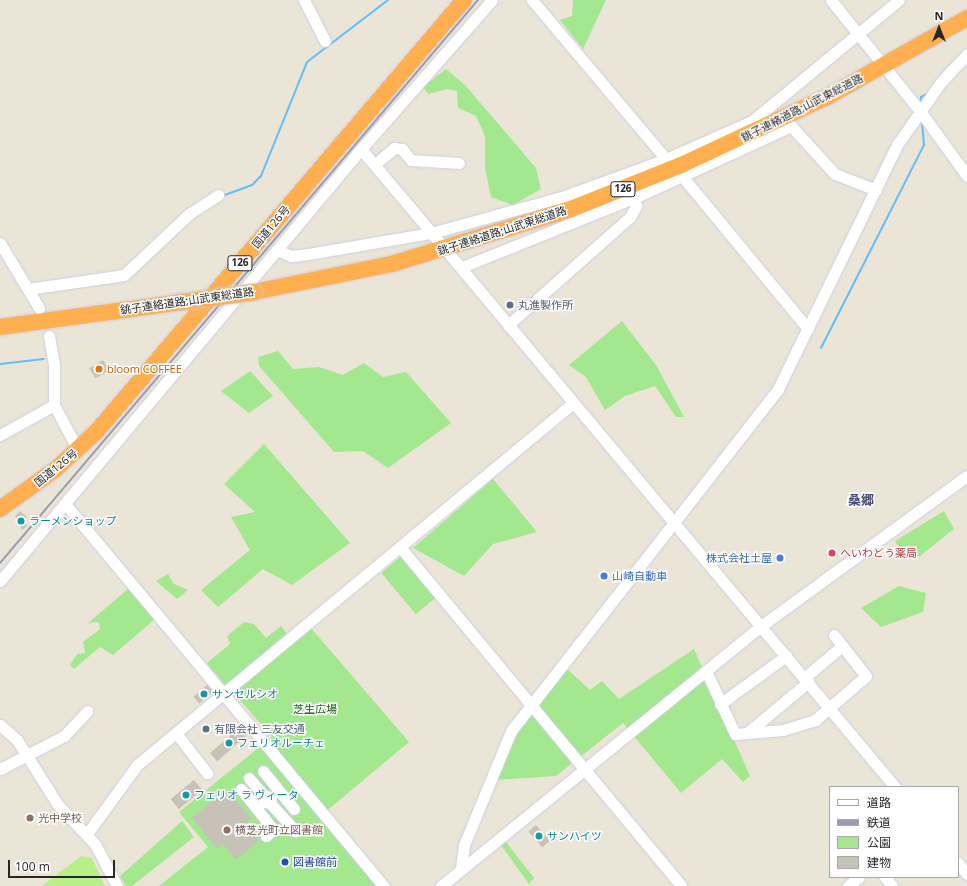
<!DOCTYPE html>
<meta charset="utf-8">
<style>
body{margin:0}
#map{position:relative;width:967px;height:886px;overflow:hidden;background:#ebe5d7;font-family:"Open Sans","Noto Sans JP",sans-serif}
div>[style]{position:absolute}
.green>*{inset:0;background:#a3e78f;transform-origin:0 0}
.pitch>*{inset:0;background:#b9ef89}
.stream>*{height:2px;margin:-1px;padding:0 1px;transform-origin:1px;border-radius:1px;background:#61bef7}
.building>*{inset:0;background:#c6c2b7;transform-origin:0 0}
.roads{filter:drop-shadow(0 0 1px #cdcee2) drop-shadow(0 0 1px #cdcee2)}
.minor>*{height:11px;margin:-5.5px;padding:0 5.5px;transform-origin:5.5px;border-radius:5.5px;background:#fff}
.highway>*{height:16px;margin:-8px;padding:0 8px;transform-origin:8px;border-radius:8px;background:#ffaf4f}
.rail>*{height:2px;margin:-1px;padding:0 1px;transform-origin:1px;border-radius:1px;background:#9a9bb3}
.bridges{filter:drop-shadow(0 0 1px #cbcbcb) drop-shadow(0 0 1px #cbcbcb)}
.highway-bridge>*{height:16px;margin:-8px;padding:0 8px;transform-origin:8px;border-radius:8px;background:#ffaf4f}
.dots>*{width:11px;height:11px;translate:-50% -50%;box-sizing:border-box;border:2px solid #fff;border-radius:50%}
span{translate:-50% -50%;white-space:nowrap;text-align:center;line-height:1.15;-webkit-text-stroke:3px #fff;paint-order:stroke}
.shield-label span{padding:1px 3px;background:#fff;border:1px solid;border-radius:3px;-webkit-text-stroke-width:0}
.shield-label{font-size:10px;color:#272727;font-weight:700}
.street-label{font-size:11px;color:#272727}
.service-label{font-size:11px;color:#4e5e75}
.left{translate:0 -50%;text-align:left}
.food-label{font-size:11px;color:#c56008}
.culture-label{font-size:11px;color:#0d838f}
.health-label{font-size:11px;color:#be3a42}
.shop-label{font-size:11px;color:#366cbe}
.right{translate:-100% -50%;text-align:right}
.park-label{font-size:11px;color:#1c6814}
.education-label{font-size:11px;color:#785e54}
.transit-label{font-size:11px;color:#164399}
.quarter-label{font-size:13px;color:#45497a;font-weight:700}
.legend{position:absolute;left:829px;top:786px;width:130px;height:92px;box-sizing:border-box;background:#fff;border:1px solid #a9a9a9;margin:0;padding:5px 7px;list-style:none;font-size:12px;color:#272727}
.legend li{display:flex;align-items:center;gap:8px;height:20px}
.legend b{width:20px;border:1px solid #a9a9a9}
.north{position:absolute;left:919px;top:8px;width:40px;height:40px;-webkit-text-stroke:3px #fff;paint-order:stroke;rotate:0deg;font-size:11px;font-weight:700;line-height:16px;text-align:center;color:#272727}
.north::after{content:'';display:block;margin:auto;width:14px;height:18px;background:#272727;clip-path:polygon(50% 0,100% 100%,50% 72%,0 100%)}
.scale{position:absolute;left:8px;top:860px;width:107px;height:18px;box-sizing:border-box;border:2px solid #272727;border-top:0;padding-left:5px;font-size:12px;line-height:14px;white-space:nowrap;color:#272727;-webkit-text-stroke:3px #fff;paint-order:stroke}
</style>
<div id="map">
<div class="green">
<div style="clip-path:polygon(573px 0,606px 0,583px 49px,560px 20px,572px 16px)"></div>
<div style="clip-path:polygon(446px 69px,465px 85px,536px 168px,541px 189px,513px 205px,491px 197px,485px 168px,485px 136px,476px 116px,458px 108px,457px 91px,447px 89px,428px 94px,423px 87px)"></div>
<div style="clip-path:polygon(622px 321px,656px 365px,684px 417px,676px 417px,655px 386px,625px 396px,605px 410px,586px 377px,569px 365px)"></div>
<div style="clip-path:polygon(278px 351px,293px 369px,319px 367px,343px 375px,364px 363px,383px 377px,406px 372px,451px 423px,388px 468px,363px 451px,334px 452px,259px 366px,258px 357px)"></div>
<div style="clip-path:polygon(250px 371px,273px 396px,249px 413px,221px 391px)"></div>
<div style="clip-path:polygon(264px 444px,350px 543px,292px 585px,263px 569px,218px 607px,201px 590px,250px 550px,231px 517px,255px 512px,224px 484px)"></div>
<div style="clip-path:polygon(493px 479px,537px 532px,493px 544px,464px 576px,413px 548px)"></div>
<div style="clip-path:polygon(944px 511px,954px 529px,920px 556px,905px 558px,895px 541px)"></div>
<div style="left:405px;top:553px;width:54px;height:31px;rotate:50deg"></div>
<div style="clip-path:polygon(168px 574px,174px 584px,188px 590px,177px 599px,156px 581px)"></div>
<div style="clip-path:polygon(899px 586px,926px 593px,923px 612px,881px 627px,861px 608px)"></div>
<div style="clip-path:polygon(128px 589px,155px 619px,113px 655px,100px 647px,74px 669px,70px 665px,77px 654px,85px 653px,83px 642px,100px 629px,99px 622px,88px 623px)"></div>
<div style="clip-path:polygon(244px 622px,254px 624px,266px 638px,281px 626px,288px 635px,226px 686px,207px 663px,230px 644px,227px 636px)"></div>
<div style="clip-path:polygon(311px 628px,409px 742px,323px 814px,380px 881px,374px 886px,159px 886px,208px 847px,179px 812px,272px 737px,233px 692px)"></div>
<div style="clip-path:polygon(694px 649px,750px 776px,743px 782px,722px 759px,681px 793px,623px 723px,556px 776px,497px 780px,516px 731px,567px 669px,590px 690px,602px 681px,619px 699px)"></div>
<div style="clip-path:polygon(182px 821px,194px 837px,132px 886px,126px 886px,120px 876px)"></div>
<div style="clip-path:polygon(506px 842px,534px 878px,529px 884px,501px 845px)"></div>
</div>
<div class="pitch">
<div style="clip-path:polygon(81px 856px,92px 858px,105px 886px,42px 886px)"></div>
</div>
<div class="stream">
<div style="left:921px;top:104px;width:7px;rotate:-90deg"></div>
<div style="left:921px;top:97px;width:7px;rotate:-27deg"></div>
<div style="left:222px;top:196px;width:32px;rotate:-20deg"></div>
<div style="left:252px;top:185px;width:13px;rotate:-45deg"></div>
<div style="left:261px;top:176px;width:123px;rotate:-68deg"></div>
<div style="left:307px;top:62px;width:102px;rotate:-37.4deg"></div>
<div style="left:821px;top:348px;width:228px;rotate:-63.1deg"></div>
<div style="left:924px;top:145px;width:23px;rotate:-95deg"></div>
<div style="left:0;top:364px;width:44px;rotate:-6.5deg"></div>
</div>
<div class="building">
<div style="left:103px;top:360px;width:12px;height:16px;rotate:59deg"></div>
<div style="clip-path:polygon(20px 511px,27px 517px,24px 521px,27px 526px,22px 530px,15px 516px)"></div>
<div style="left:207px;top:685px;width:9px;height:18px;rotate:49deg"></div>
<div style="left:241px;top:726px;width:11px;height:41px;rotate:49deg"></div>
<div style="left:194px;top:780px;width:13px;height:30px;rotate:51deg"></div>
<div style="clip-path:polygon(226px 789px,252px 819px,246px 823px,260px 840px,236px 860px,223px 844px,217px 849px,192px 818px)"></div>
<div style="left:536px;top:825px;width:21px;height:10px;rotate:49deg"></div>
</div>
<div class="roads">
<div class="minor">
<div style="left:304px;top:0;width:46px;rotate:62.9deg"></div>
<div style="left:532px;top:0;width:208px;rotate:49.9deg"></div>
<div style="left:831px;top:0;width:142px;rotate:51.3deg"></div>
<div style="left:920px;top:111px;width:80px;rotate:54.1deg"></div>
<div style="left:361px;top:149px;width:124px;rotate:49.9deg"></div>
<div style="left:375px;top:164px;width:25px;rotate:-40deg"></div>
<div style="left:394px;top:148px;width:8px;rotate:7deg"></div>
<div style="left:402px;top:149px;width:14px;rotate:51deg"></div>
<div style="left:411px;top:160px;width:48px;rotate:3.6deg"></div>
<div style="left:682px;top:176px;width:198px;rotate:50.5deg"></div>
<div style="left:0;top:243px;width:76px;rotate:59deg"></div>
<div style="left:277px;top:250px;width:15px;rotate:23deg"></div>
<div style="left:291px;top:256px;width:23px;rotate:-7deg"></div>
<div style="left:314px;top:253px;width:119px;rotate:-9.7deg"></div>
<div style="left:431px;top:233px;width:139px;rotate:-15.4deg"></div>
<div style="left:565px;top:196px;width:108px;rotate:-20.1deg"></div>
<div style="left:666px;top:159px;width:94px;rotate:-23.8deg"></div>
<div style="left:752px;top:121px;width:190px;rotate:-39.5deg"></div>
<div style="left:450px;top:255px;width:694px;rotate:50.09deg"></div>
<div style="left:462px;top:267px;width:185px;rotate:-21.9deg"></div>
<div style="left:28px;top:289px;width:97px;rotate:-8.3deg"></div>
<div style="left:124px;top:275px;width:89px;rotate:-43.2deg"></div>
<div style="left:189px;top:214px;width:35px;rotate:-33deg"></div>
<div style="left:508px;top:325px;width:163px;rotate:-41.5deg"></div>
<div style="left:630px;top:217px;width:13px;rotate:-61deg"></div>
<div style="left:636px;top:206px;width:8px;rotate:-104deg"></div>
<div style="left:634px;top:198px;width:173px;rotate:-24.6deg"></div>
<div style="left:791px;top:126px;width:65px;rotate:47.5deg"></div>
<div style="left:835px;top:174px;width:44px;rotate:21.3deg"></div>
<div style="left:49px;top:336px;width:29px;rotate:80deg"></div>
<div style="left:54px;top:365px;width:40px;rotate:90deg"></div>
<div style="left:54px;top:405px;width:51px;rotate:61.9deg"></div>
<div style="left:0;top:435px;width:62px;rotate:-29.1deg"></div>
<div style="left:66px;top:505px;width:496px;rotate:50.2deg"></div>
<div style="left:400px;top:547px;width:440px;rotate:50.3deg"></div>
<div style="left:0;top:581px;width:563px;rotate:-50.12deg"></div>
<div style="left:361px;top:149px;width:198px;rotate:-48.7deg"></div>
<div style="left:706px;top:671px;width:69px;rotate:65.3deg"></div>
<div style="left:735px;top:734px;width:48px;rotate:-4.8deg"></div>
<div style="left:783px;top:730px;width:34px;rotate:-17deg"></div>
<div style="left:815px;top:720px;width:67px;rotate:-40.8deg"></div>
<div style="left:866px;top:676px;width:52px;rotate:-128deg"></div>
<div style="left:804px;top:678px;width:50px;rotate:-40.1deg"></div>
<div style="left:720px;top:704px;width:82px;rotate:-36deg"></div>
<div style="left:0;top:725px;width:23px;rotate:41deg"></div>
<div style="left:17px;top:740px;width:77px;rotate:57.8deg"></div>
<div style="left:58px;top:805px;width:54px;rotate:46.5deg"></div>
<div style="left:95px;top:844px;width:47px;rotate:62.4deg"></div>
<div style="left:176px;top:733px;width:51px;rotate:52.2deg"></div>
<div style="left:747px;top:733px;width:80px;rotate:-39.9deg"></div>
<div style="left:0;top:769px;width:72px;rotate:-27.3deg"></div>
<div style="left:64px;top:736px;width:34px;rotate:-47deg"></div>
<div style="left:263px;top:771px;width:49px;rotate:50.8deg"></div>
<div style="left:249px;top:778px;width:23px;rotate:50deg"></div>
<div style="left:241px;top:789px;width:50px;rotate:51.5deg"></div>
<div style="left:270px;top:803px;width:6px;rotate:-81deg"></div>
<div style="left:271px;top:797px;width:7px;rotate:-172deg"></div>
<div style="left:264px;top:796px;width:6px;rotate:90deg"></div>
<div style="left:264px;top:802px;width:6px;rotate:9deg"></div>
<div style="left:270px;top:803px;width:38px;rotate:48deg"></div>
<div style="left:87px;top:834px;width:85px;rotate:-54.1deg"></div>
<div style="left:137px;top:765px;width:567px;rotate:-39.7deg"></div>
<div style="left:266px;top:836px;width:6px;rotate:-45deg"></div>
<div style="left:958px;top:863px;width:14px;rotate:51deg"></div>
<div style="left:461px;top:869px;width:24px;rotate:-83deg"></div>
<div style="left:464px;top:845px;width:123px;rotate:-67.6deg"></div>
<div style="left:511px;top:731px;width:434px;rotate:-52deg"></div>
<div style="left:778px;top:389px;width:271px;rotate:-64deg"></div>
<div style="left:897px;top:145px;width:77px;rotate:-55.1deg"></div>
<div style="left:941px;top:82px;width:38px;rotate:-47deg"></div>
<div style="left:885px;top:877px;width:11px;rotate:52deg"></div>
<div style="left:441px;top:886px;width:412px;rotate:-39.1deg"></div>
<div style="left:761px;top:626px;width:255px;rotate:-36.1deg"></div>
<div style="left:848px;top:886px;width:14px;rotate:-39deg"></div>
</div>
<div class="highway">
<div style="left:254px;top:292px;width:141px;rotate:-11.5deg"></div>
<div style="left:392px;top:264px;width:187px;rotate:-17.1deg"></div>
<div style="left:571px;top:209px;width:118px;rotate:-21.8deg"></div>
<div style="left:681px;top:165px;width:161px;rotate:-25deg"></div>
<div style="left:827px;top:97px;width:161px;rotate:-29.4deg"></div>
<div style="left:0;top:327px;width:185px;rotate:-7.8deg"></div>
<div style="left:0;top:509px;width:70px;rotate:-35.7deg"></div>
<div style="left:57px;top:468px;width:54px;rotate:-42.8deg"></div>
<div style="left:97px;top:431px;width:566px;rotate:-49.59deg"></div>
</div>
</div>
<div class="rail">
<div style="left:0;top:563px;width:739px;rotate:-49.67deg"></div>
</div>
<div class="bridges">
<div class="highway-bridge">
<div style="left:183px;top:302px;width:72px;rotate:-8deg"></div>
</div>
</div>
<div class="dots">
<div style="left:510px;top:305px;background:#5c6f8a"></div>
<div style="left:99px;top:369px;background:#e8710a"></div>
<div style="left:21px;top:521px;background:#0f9aa8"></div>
<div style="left:832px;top:553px;background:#e0444e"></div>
<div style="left:780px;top:558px;background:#3f7fe0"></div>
<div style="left:604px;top:576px;background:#3f7fe0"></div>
<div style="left:204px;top:694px;background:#0f9aa8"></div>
<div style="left:206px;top:729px;background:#5c6f8a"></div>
<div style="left:229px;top:743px;background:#0f9aa8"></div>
<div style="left:186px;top:795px;background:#0f9aa8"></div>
<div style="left:30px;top:818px;background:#8d6e63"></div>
<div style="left:227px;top:830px;background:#8d6e63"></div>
<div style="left:539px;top:836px;background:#0f9aa8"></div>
<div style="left:285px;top:862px;background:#1a4fb4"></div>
</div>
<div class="shield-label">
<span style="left:623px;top:189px">126</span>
<span style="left:240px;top:263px">126</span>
</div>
<div class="street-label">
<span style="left:802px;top:108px;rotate:-27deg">銚子連絡道路;山武東総道路</span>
<span style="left:271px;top:227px;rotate:-50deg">国道126号</span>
<span style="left:502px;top:231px;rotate:-18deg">銚子連絡道路;山武東総道路</span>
<span style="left:187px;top:301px;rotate:-8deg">銚子連絡道路;山武東総道路</span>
<span style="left:56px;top:468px;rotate:-39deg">国道126号</span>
</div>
<div class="service-label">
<span class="left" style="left:518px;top:305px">丸進製作所</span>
<span class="left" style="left:214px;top:729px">有限会社 三友交通</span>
</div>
<div class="food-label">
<span class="left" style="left:107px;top:369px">bloom COFFEE</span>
</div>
<div class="culture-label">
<span class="left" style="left:29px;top:521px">ラーメンショップ</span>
<span class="left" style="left:212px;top:694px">サンセルシオ</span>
<span class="left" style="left:237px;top:743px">フェリオルーチェ</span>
<span class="left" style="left:194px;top:795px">フェリオ ラ ヴィータ</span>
<span class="left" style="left:547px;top:836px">サンハイツ</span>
</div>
<div class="health-label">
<span class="left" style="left:840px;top:553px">へいわどう薬局</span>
</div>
<div class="shop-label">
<span class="right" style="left:772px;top:558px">株式会社土屋</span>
<span class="left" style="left:612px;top:576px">山崎自動車</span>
</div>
<div class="park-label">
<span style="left:315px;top:709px">芝生広場</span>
</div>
<div class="education-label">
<span class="left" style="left:38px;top:818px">光中学校</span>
<span class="left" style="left:235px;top:830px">横芝光町立図書館</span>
</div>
<div class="transit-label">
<span class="left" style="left:293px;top:862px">図書館前</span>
</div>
<div class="quarter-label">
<span style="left:861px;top:500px">桑郷</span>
</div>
<ul class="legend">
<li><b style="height:5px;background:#fff"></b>道路</li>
<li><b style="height:5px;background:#9a9bb3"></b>鉄道</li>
<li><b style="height:11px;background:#a3e78f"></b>公園</li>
<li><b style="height:11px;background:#c6c2b7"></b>建物</li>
</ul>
<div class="north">N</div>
<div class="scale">100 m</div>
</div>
